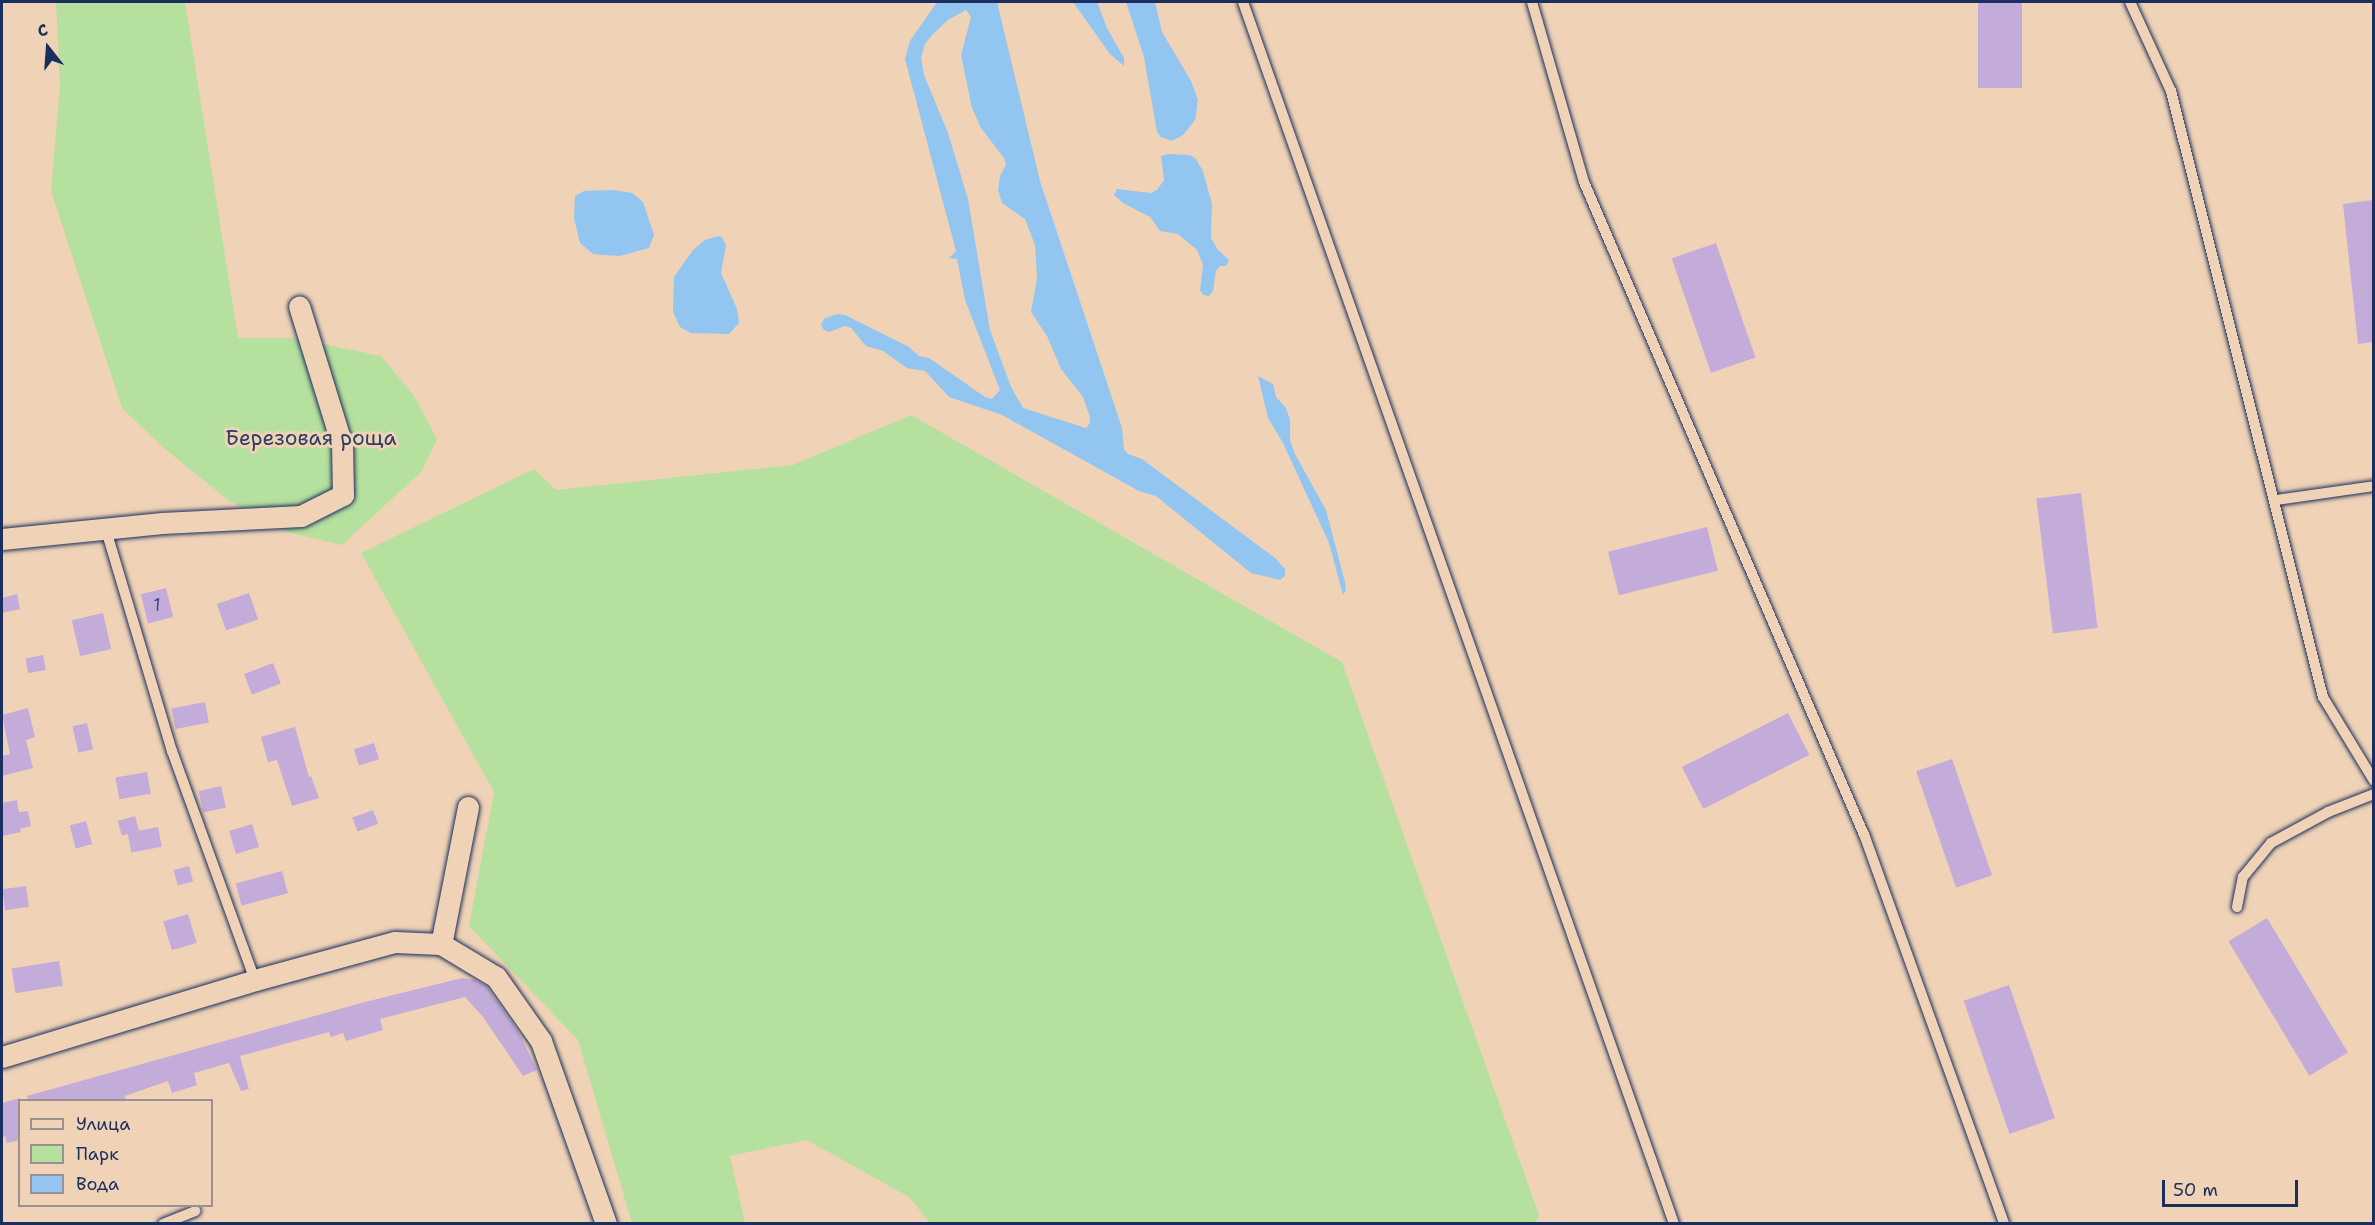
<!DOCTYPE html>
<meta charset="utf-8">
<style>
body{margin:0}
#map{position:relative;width:2375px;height:1225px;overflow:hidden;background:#f0d3b6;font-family:"Shantell Sans",sans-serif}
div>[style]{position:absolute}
.green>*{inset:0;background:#b5e09d}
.water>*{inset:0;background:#92c5ef}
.building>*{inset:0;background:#c3acda;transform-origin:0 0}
.roads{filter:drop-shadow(0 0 2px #1b2f5e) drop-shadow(0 0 2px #1b2f5e)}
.service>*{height:10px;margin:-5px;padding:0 5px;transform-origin:5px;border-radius:5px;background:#f0d3b6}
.minor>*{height:21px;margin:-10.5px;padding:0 10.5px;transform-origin:10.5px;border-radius:10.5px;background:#f0d3b6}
span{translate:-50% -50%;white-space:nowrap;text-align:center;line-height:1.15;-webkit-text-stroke:6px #f0d3b6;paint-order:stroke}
.number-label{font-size:18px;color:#454e7d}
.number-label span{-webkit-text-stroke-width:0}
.park-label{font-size:21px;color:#2a4164}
.frame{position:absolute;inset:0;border:3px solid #1b2f5e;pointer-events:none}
.legend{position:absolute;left:18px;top:1099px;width:195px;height:108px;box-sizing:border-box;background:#f0d3b6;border:2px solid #9b9193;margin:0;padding:8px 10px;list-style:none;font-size:18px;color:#1b2f5e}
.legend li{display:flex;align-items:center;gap:12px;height:30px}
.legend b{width:30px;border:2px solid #9b9193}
.north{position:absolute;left:18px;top:18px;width:60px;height:60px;-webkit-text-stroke:4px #f0d3b6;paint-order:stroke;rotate:343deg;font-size:16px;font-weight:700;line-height:24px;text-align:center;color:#1b2f5e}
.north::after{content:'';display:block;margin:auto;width:21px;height:27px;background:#1b2f5e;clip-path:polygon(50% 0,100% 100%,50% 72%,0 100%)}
.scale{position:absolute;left:2162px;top:1180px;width:136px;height:27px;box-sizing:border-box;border:3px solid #1b2f5e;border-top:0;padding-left:8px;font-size:18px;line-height:21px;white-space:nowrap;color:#1b2f5e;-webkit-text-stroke:4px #f0d3b6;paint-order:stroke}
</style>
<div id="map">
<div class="green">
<div style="clip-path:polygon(56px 2px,185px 2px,238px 338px,294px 338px,381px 356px,414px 396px,437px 439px,422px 471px,342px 545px,287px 532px,228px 500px,164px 448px,122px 408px,51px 191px,60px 85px)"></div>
<div style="clip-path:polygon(911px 415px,1342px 662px,1539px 1215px,1535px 1223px,930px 1223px,909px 1197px,807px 1140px,730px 1156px,745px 1223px,632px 1223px,578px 1040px,469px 926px,494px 792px,361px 553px,534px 469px,556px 490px,793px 465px)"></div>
</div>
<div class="water">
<div style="clip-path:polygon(evenodd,937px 2px,997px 2px,1040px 181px,1122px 428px,1124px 449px,1128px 454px,1142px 459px,1275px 558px,1285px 569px,1285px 576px,1280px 580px,1251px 573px,1156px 496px,1139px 491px,1002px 415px,949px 397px,925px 371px,907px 368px,883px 351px,866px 346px,851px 328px,845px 326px,829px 332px,823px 329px,821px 324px,825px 318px,838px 314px,845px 315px,909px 347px,919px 356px,929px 358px,985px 397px,992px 399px,1000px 390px,965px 300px,957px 259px,949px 258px,956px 251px,905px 59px,910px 41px,937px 2px,966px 10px,971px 17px,961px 55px,972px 108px,981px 128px,1004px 158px,1006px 165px,1000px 176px,998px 190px,1002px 203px,1025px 219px,1035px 245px,1037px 278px,1031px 312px,1047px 336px,1061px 369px,1083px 397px,1090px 417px,1090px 423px,1086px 428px,1023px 408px,1011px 387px,990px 330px,968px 199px,948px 133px,924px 75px,921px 57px,925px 44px,933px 34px,948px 20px,966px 10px)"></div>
<div style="clip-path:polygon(1073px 2px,1097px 2px,1107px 28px,1124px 58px,1124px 66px,1110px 54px)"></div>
<div style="clip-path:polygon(1126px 2px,1155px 2px,1162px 32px,1191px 81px,1198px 100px,1195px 120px,1183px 135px,1172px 141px,1161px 137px,1157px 132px,1144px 57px)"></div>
<div style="clip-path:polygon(1169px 154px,1190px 155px,1196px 159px,1203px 171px,1212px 204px,1211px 238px,1218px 250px,1229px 260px,1226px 266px,1220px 266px,1216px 271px,1213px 291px,1209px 296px,1203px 295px,1200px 290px,1203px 265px,1197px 250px,1178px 234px,1160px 231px,1150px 217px,1123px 203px,1114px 195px,1117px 189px,1151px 193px,1157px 190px,1164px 180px,1161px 156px)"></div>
<div style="clip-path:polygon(613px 190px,632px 193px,643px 202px,654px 235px,649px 248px,620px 256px,603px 255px,593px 254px,580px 243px,574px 218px,575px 196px,584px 191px)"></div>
<div style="clip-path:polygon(718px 236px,722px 237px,726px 245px,721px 273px,737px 309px,739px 323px,729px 334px,691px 333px,680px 327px,673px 312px,674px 277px,693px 250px,705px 240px)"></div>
<div style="clip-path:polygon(1258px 376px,1273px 384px,1276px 397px,1286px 408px,1290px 420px,1290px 441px,1295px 454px,1326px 510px,1345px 582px,1346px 590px,1343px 595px,1329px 543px,1283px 443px,1268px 418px)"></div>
</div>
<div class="building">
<div style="left:1978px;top:2px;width:44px;height:86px"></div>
<div style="clip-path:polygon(2373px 200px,2373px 342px,2358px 344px,2343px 204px)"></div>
<div style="left:1716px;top:243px;width:121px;height:47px;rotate:71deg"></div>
<div style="left:2081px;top:493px;width:136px;height:45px;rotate:83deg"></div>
<div style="left:1707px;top:527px;width:45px;height:102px;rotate:76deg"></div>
<div style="left:166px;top:588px;width:30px;height:26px;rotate:76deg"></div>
<div style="left:249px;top:593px;width:28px;height:34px;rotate:71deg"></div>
<div style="clip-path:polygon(17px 594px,20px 609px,2px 613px,2px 598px)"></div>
<div style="left:103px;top:613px;width:37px;height:32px;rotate:77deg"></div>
<div style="left:43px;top:655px;width:15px;height:18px;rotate:79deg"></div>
<div style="left:273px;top:663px;width:22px;height:31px;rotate:69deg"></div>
<div style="left:205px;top:702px;width:21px;height:34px;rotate:79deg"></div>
<div style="clip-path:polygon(28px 708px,35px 737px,26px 740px,33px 768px,2px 776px,2px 756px,10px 754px,2px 715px)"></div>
<div style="left:1788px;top:713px;width:47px;height:119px;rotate:63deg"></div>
<div style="left:87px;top:723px;width:27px;height:15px;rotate:77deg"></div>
<div style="clip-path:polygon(295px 727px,309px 777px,311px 776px,319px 798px,292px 806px,277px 760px,268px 762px,261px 737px)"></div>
<div style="left:374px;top:743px;width:17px;height:21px;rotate:73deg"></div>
<div style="left:1952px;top:759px;width:123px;height:38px;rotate:71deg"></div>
<div style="left:147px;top:772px;width:22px;height:32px;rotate:80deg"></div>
<div style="left:221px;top:786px;width:22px;height:23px;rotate:77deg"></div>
<div style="clip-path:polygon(17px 800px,19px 812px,28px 811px,31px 826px,20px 829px,21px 832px,2px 836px,2px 803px)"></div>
<div style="left:373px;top:810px;width:15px;height:22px;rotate:70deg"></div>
<div style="left:135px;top:816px;width:15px;height:18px;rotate:74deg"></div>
<div style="left:86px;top:821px;width:24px;height:17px;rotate:75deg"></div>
<div style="left:252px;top:824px;width:24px;height:24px;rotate:73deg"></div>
<div style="left:158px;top:827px;width:20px;height:31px;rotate:79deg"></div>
<div style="left:189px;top:866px;width:16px;height:16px;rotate:75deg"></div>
<div style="left:282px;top:871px;width:23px;height:48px;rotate:75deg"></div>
<div style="left:26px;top:886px;width:21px;height:24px;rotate:82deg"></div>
<div style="left:188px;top:914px;width:30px;height:26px;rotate:73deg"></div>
<div style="left:2267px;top:918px;width:157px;height:45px;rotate:59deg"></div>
<div style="left:59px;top:961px;width:25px;height:48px;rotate:81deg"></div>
<div style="clip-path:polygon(462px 978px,475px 980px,487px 987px,518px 1031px,537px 1070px,523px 1076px,483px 1017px,465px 997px,380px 1019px,383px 1030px,346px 1041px,343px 1033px,331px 1037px,329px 1032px,240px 1056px,249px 1089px,241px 1091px,229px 1063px,194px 1073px,197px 1085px,172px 1093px,168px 1081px,125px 1096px,126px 1101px,28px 1101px,27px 1096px,365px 1002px)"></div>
<div style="left:2009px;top:985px;width:141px;height:48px;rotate:71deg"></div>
<div style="clip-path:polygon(20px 1098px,20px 1140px,7px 1143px,5px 1136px,2px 1137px,2px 1103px)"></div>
</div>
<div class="roads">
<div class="service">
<div style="left:1243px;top:2px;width:1296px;rotate:70.57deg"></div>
<div style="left:1532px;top:2px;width:187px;rotate:73.9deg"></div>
<div style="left:1584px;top:182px;width:713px;rotate:66.78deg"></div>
<div style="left:1865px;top:837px;width:411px;rotate:70.2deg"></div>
<div style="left:2130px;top:2px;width:98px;rotate:65.3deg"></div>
<div style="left:2171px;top:91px;width:625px;rotate:75.92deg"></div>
<div style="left:2323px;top:697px;width:98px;rotate:58.7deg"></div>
<div style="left:2276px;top:500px;width:99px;rotate:-8.1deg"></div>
<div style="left:106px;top:530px;width:231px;rotate:73.4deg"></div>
<div style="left:172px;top:751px;width:244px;rotate:70.1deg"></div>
<div style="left:2237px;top:907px;width:31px;rotate:-79deg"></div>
<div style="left:2243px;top:877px;width:44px;rotate:-50.5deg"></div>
<div style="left:2271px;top:843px;width:65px;rotate:-28.5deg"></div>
<div style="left:2328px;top:812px;width:49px;rotate:-21.4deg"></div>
<div style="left:163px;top:1224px;width:35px;rotate:-22deg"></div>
</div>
<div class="minor">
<div style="left:2px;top:539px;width:161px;rotate:-5.7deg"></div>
<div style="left:162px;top:523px;width:139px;rotate:-2.9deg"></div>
<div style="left:301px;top:516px;width:47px;rotate:-26.6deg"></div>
<div style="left:343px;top:495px;width:50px;rotate:-91.1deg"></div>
<div style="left:342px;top:445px;width:145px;rotate:-107.2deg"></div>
<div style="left:468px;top:807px;width:140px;rotate:101.1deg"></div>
<div style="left:441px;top:944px;width:64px;rotate:31deg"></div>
<div style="left:496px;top:977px;width:78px;rotate:54.9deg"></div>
<div style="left:541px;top:1041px;width:194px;rotate:70.4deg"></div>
<div style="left:2px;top:1057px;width:264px;rotate:-16.9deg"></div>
<div style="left:255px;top:980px;width:145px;rotate:-15.2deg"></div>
<div style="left:395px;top:942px;width:46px;rotate:2.5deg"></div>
</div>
</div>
<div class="number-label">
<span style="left:157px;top:605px">1</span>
</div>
<div class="park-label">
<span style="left:311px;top:438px">Березовая роща</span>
</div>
<div class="frame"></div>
<ul class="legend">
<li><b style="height:8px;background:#f0d3b6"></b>Улица</li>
<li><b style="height:16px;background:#b5e09d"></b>Парк</li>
<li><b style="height:16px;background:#92c5ef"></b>Вода</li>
</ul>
<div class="north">С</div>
<div class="scale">50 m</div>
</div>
